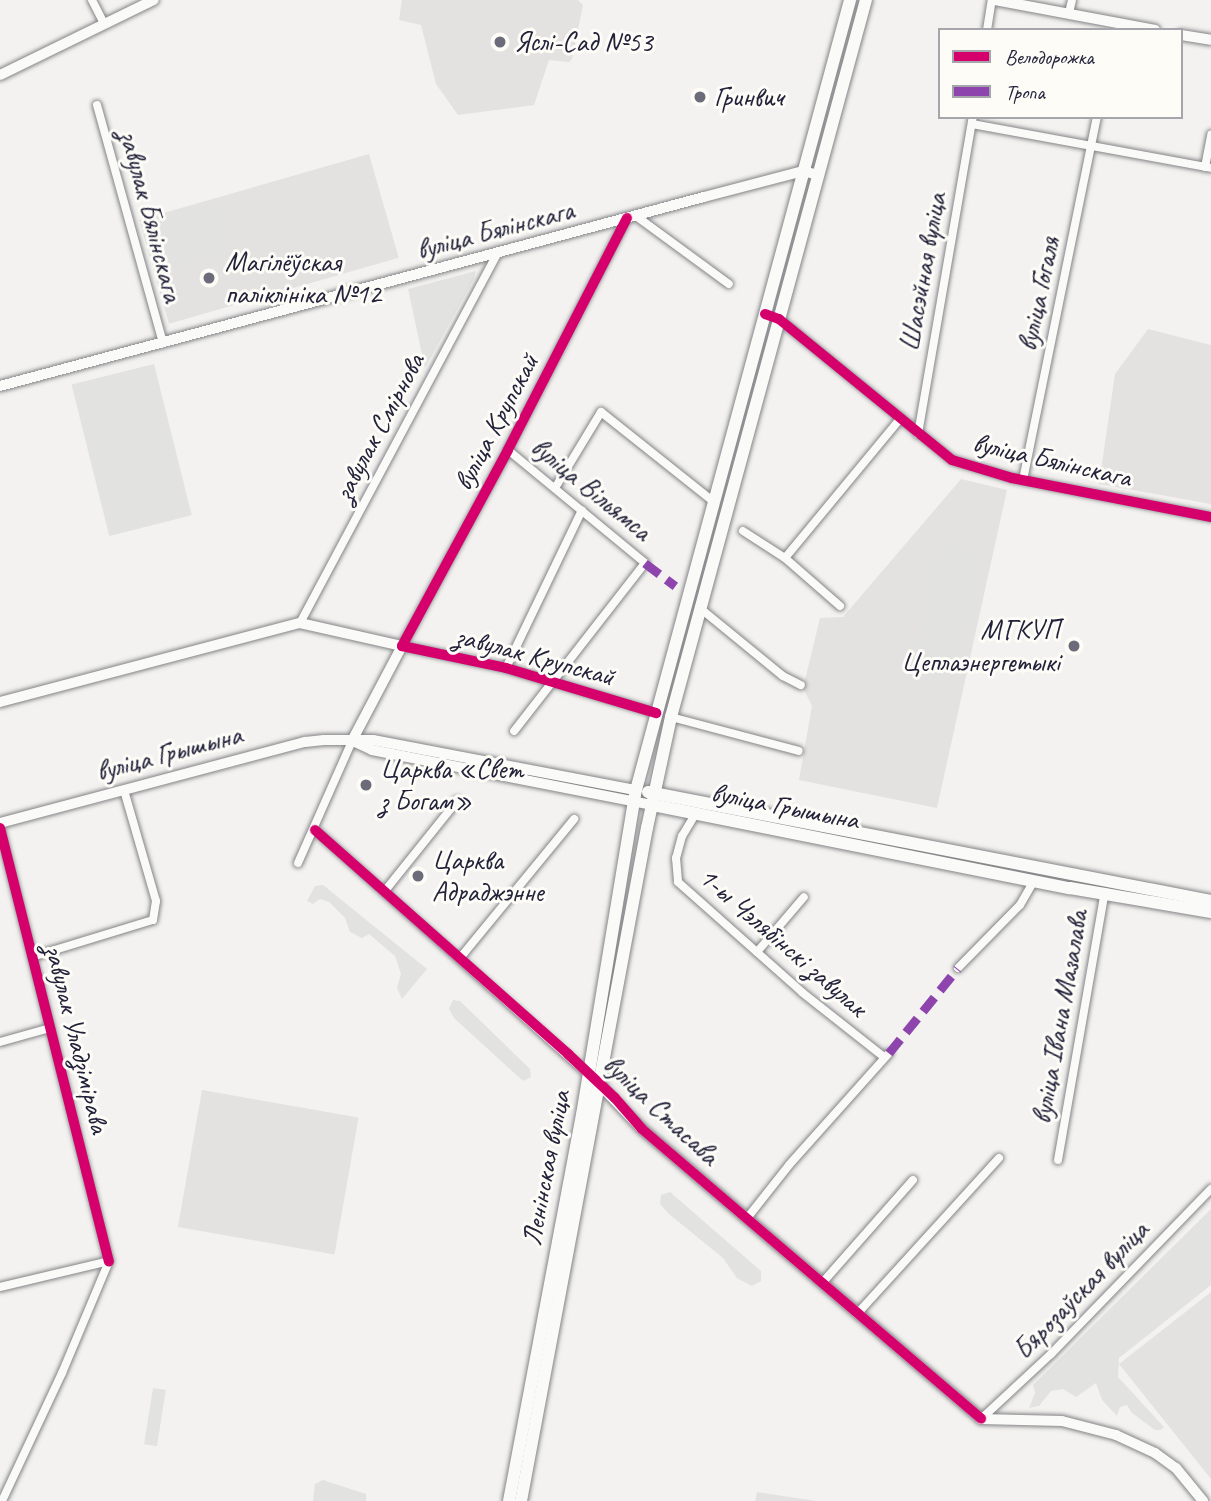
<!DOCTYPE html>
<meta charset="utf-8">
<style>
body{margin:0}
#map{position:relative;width:1211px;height:1501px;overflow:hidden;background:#f3f2f0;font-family:Caveat,sans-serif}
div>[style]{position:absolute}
.built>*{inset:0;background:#e3e2e1;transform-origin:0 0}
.green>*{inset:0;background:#e2e2e1;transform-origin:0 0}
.roads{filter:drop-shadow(0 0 2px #848488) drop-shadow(0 0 2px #848488)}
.minor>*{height:8px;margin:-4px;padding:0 4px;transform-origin:4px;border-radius:4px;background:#fafaf8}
.tertiary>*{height:10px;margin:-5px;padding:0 5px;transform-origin:5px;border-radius:5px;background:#fafaf8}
.secondary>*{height:10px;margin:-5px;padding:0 5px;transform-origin:5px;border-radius:5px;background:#fafaf8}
.primary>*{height:12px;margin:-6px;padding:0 6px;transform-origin:6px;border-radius:6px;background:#fafaf8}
.quiet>*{height:9px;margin-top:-4.5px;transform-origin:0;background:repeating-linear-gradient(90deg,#8e44ad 0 18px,transparent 0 27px)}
.cycleway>*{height:10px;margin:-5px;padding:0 5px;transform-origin:5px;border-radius:5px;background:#d6006c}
.dots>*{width:19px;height:19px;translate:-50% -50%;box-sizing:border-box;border:4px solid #fdfcf7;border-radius:50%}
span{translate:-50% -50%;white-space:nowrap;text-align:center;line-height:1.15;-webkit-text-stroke:6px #fdfcf7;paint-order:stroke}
.poi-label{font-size:28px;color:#22223b}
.left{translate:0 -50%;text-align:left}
.right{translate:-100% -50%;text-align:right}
.street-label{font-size:28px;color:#22223b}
.legend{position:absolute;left:938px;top:28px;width:245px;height:91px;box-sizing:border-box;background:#fdfcf7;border:2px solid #a5a5ac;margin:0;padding:9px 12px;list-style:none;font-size:21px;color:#22223b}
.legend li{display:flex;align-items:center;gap:14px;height:35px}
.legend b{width:35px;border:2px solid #a5a5ac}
</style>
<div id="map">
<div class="built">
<div style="clip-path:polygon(402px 0,578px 0,583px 5px,572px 59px,569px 62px,549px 60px,534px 105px,458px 115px,436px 84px,421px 25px,399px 20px)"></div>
<div style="left:369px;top:154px;width:108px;height:239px;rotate:74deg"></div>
<div style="clip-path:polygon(1148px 329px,1211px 345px,1211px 504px,1099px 484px,1115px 374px)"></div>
<div style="clip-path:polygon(961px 479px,1007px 490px,937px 808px,799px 780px,812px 706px,803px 688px,820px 618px,843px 617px)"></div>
<div style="left:202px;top:1090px;width:159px;height:139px;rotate:10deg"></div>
<div style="clip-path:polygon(1211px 1292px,1211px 1479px,1119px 1364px)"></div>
<div style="clip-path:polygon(757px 1492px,816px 1501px,755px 1501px)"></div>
</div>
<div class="green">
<div style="left:217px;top:202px;width:50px;height:78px;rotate:75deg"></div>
<div style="clip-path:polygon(476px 271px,474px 279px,425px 368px,408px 289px)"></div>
<div style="left:154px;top:364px;width:156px;height:85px;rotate:76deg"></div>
<div style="clip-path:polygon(953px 543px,966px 545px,976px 553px,981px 572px,962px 668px,954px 678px,935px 682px,919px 672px,915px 653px,933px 558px,941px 548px)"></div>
<div style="clip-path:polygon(323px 885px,427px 969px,402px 999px,397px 988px,401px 974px,395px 956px,369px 934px,362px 938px,350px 932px,345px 918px,329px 902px,320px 899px,313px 904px,307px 901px,315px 886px)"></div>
<div style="clip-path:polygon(453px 1000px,460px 1001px,530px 1069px,531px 1077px,523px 1081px,454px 1018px,449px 1009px)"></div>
<div style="clip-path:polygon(670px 1192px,761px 1271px,761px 1281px,752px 1286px,737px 1278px,723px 1258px,669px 1214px,660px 1204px,661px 1195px)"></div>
<div style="clip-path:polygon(1211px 1209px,1211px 1285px,1119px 1358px,1118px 1377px,1164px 1427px,1161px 1430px,1155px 1430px,1132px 1413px,1127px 1405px,1120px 1407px,1117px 1416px,1102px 1400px,1096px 1383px,1076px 1397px,1063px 1389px,1051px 1391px,1039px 1406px,1029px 1408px,1035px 1393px,1033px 1385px)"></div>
<div style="left:153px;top:1388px;width:13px;height:57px;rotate:9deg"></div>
<div style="clip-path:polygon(323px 1480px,366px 1494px,366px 1501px,313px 1501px,315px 1484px)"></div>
</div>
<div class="roads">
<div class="minor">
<div style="left:92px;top:0;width:27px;rotate:63deg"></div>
<div style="left:1069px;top:13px;width:13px;rotate:-77deg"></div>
<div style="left:987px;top:30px;width:30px;rotate:-81deg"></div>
<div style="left:97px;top:105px;width:244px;rotate:74.5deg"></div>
<div style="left:972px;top:124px;width:243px;rotate:10.4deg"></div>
<div style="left:1205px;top:167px;width:33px;rotate:-79deg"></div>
<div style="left:636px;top:216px;width:115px;rotate:36.2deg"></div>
<div style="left:627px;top:218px;width:261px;rotate:117.2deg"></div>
<div style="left:508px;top:450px;width:223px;rotate:118.4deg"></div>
<div style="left:402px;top:646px;width:106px;rotate:11.9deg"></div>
<div style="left:506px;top:668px;width:157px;rotate:16.7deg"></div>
<div style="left:765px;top:314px;width:15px;rotate:20deg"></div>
<div style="left:779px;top:319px;width:223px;rotate:39.2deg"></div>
<div style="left:952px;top:460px;width:63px;rotate:16.7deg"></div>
<div style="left:1012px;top:478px;width:203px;rotate:11.1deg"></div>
<div style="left:918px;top:434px;width:322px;rotate:-80.2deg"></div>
<div style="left:508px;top:450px;width:178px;rotate:39.5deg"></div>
<div style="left:645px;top:563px;width:213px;rotate:127.9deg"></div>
<div style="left:1023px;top:480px;width:370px;rotate:-78.5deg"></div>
<div style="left:555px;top:488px;width:89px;rotate:-58.8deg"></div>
<div style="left:601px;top:412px;width:143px;rotate:38.5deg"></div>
<div style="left:743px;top:531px;width:50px;rotate:32.7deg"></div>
<div style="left:785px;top:558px;width:73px;rotate:41.1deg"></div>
<div style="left:785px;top:558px;width:182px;rotate:-50.4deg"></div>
<div style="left:701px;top:609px;width:106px;rotate:39.3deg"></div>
<div style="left:783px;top:676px;width:20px;rotate:27deg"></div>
<div style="left:300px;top:623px;width:421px;rotate:-61.9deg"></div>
<div style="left:506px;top:668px;width:175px;rotate:-64.3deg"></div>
<div style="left:671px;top:717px;width:132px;rotate:14.9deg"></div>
<div style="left:696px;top:813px;width:27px;rotate:121deg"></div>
<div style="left:682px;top:836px;width:23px;rotate:105deg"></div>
<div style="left:676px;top:858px;width:24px;rotate:85deg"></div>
<div style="left:678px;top:882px;width:167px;rotate:41.6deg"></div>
<div style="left:803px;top:993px;width:103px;rotate:38.3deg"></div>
<div style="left:0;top:828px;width:447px;rotate:75.9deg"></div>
<div style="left:315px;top:830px;width:368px;rotate:41.8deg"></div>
<div style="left:298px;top:863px;width:133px;rotate:-66.1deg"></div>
<div style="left:384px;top:892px;width:117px;rotate:-51.3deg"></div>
<div style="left:757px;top:952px;width:72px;rotate:-49.5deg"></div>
<div style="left:35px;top:956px;width:123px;rotate:-17deg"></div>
<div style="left:153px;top:920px;width:19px;rotate:-81deg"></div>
<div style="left:156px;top:901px;width:116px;rotate:-106.1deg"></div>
<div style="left:460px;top:958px;width:180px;rotate:-50.6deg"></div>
<div style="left:958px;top:968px;width:88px;rotate:-45.5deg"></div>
<div style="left:1020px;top:905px;width:28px;rotate:-60deg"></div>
<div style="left:0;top:1042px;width:52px;rotate:-15.6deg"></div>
<div style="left:1058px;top:1160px;width:272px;rotate:-80.1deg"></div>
<div style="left:748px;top:1217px;width:66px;rotate:-51.7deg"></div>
<div style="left:789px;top:1165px;width:150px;rotate:-48.2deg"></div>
<div style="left:823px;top:1282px;width:136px;rotate:-48.6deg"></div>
<div style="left:0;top:1287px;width:112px;rotate:-13.4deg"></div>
<div style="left:857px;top:1314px;width:211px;rotate:-47.7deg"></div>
<div style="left:981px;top:1419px;width:96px;rotate:-42.9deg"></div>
<div style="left:1051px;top:1354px;width:230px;rotate:-45.9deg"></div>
<div style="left:2px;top:1501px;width:141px;rotate:-64.9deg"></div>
<div style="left:62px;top:1373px;width:121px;rotate:-67.2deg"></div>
</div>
<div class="tertiary">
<div style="left:995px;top:0;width:163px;rotate:10.6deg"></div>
<div style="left:1181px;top:35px;width:30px;rotate:9deg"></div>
<div style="left:0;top:75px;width:171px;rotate:-26deg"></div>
<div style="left:599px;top:1084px;width:62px;rotate:46.3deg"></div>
<div style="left:642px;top:1129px;width:446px;rotate:40.5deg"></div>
<div style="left:981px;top:1419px;width:81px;rotate:1.4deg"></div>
<div style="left:1062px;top:1421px;width:56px;rotate:14.5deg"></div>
<div style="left:1116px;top:1435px;width:43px;rotate:24.8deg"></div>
<div style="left:1155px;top:1453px;width:26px;rotate:36deg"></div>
<div style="left:1176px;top:1468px;width:43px;rotate:50.7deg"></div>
</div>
<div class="secondary">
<div style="left:0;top:386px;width:729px;rotate:-15.03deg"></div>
<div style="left:704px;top:197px;width:102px;rotate:-14.7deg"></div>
<div style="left:803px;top:171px;width:16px;rotate:15deg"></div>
<div style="left:0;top:702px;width:310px;rotate:-14.8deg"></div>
<div style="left:300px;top:623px;width:105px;rotate:12.7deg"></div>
<div style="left:402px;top:646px;width:107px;rotate:117.8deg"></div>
<div style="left:355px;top:742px;width:19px;rotate:25deg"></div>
<div style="left:372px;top:750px;width:286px;rotate:11.1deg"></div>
<div style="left:0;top:823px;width:316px;rotate:-14.9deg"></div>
<div style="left:305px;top:742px;width:19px;rotate:-6deg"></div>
<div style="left:324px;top:740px;width:49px"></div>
<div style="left:373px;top:740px;width:268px;rotate:10.8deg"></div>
</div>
<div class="primary">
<div style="left:648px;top:792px;width:573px;rotate:10.96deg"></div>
<div style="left:653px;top:805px;width:425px;rotate:11.3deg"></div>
<div style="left:1070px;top:888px;width:143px;rotate:9.7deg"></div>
<div style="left:509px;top:1501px;width:393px;rotate:-79.3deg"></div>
<div style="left:582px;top:1115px;width:329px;rotate:-80.6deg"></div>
<div style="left:636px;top:790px;width:818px;rotate:-74.84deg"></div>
<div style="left:521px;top:1501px;width:685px;rotate:-79.4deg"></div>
<div style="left:647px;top:828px;width:114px;rotate:-77.8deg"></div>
<div style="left:671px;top:717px;width:743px;rotate:-74.79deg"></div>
</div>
</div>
<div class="quiet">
<div style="left:645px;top:563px;width:38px;rotate:37deg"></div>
<div style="left:889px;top:1053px;width:109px;rotate:-50.9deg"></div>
</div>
<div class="cycleway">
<div style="left:627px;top:218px;width:261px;rotate:117.2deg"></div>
<div style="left:508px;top:450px;width:223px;rotate:118.4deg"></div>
<div style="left:402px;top:646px;width:106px;rotate:11.9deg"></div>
<div style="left:506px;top:668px;width:157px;rotate:16.7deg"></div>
<div style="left:765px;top:314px;width:15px;rotate:20deg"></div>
<div style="left:779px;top:319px;width:223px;rotate:39.2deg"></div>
<div style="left:952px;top:460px;width:63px;rotate:16.7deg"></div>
<div style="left:1012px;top:478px;width:203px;rotate:11.1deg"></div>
<div style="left:0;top:828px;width:447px;rotate:75.9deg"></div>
<div style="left:315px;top:830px;width:338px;rotate:41.5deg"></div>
<div style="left:568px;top:1054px;width:64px;rotate:43.1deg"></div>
<div style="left:615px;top:1098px;width:41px;rotate:48.9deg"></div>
<div style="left:642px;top:1129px;width:446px;rotate:40.5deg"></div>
</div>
<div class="dots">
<div style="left:500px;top:42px;background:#6b6b7a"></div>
<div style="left:700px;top:97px;background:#6b6b7a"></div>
<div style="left:209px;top:278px;background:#6b6b7a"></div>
<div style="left:1074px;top:646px;background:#6b6b7a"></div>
<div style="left:366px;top:785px;background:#6b6b7a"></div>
<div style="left:418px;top:876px;background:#6b6b7a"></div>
</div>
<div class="poi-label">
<span class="left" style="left:514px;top:42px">Яслі-Сад №53</span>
<span class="left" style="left:714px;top:97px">Гринвич</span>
<span class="left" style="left:225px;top:278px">Магілёўская<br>паліклініка №12</span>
<span class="right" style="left:1060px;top:646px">МГКУП<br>Цеплаэнергетыкі</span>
<span class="left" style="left:380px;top:785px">Царква «Свет<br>з Богам»</span>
<span class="left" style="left:432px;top:876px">Царква<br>Адраджэнне</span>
</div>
<div class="street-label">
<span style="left:151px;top:216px;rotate:75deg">завулак Бялінскага</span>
<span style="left:495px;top:230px;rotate:-15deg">вуліца Бялінскага</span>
<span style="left:923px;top:272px;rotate:-80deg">Шасэйная вуліца</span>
<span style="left:1039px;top:294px;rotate:-78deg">вуліца Гогаля</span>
<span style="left:496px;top:422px;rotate:-62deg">вуліца Крупскай</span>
<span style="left:379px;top:427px;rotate:-62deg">завулак Смірнова</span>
<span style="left:1052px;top:460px;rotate:13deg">вуліца Бялінскага</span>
<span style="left:591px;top:489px;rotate:39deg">вуліца Вільямса</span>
<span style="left:535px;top:656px;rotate:15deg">завулак Крупскай</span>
<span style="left:169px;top:753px;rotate:-15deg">вуліца Грышына</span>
<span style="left:785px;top:806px;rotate:11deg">вуліца Грышына</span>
<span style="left:783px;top:942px;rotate:41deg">1-ы Чэлябінскі завулак</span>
<span style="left:1060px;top:1017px;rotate:-80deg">вуліца Iвана Мазалава</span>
<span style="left:77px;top:1039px;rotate:76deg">завулак Уладзімірава</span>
<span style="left:661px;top:1110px;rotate:43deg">вуліца Стасава</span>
<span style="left:546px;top:1168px;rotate:-79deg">Ленінская вуліца</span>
<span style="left:1081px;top:1290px;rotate:-46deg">Бярозаўская вуліца</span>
</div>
<ul class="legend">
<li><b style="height:9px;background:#d6006c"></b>Велодорожка</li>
<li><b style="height:9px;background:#8e44ad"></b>Тропа</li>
</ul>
</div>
